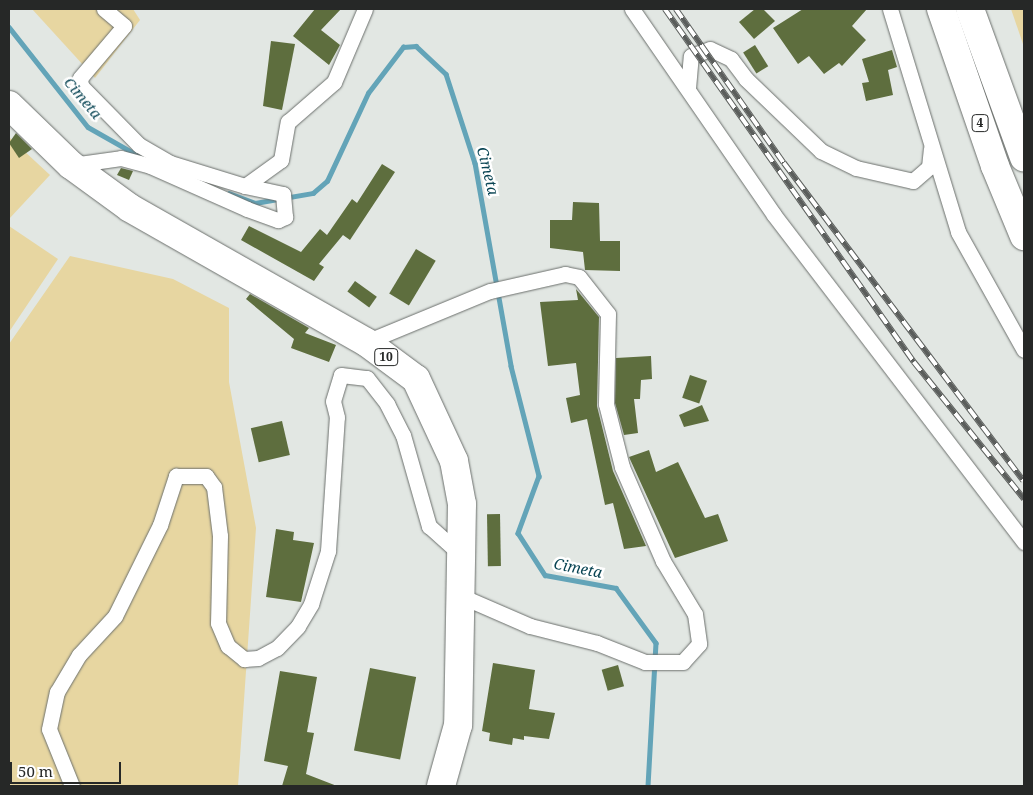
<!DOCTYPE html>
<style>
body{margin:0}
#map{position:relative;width:1033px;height:795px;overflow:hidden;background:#e2e7e3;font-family:"Noto Serif",serif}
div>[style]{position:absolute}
.green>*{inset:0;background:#e7d6a1}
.stream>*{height:4.5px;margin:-2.25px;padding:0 2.25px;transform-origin:2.25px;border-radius:2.25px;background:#63a4b8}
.building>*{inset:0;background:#5e6e3e;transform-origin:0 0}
.roads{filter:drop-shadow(0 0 1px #6b6f6c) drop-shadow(0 0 1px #6b6f6c)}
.street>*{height:15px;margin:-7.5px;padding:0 7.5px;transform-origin:7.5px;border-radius:7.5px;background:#fff}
.highway>*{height:28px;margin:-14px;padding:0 14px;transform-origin:14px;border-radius:14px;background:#fff}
.rail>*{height:5.5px;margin-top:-2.75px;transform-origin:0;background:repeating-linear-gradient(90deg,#fff 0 11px,#5b5e5c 0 22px);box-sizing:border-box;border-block:1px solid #5b5e5c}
span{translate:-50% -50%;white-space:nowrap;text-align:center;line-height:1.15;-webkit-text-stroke:5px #fff;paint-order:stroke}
.shield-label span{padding:1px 4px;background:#fff;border:1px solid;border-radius:4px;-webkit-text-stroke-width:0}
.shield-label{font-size:12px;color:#262827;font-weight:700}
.water-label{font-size:15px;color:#084453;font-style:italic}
.frame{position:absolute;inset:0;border:10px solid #262827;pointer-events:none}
.scale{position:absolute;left:10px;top:762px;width:111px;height:22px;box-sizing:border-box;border:2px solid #262827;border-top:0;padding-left:6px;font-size:15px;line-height:18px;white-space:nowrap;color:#262827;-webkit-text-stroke:4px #fff;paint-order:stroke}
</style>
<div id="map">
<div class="green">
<div style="clip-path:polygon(32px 9px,133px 9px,140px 20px,95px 78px)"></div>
<div style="clip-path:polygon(1011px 9px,1024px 9px,1024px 47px)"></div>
<div style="clip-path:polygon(9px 137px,50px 175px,9px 219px)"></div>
<div style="clip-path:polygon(9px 226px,58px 259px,9px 332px)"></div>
<div style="clip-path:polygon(70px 256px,173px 279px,229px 308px,229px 382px,256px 528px,238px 786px,9px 786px,9px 344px)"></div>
</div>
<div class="stream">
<div style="left:9px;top:27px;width:127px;rotate:51.7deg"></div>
<div style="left:88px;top:127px;width:59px;rotate:29.6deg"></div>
<div style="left:229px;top:193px;width:28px;rotate:21deg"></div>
<div style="left:255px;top:203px;width:59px;rotate:-9.8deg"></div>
<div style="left:313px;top:193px;width:18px;rotate:-41deg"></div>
<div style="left:327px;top:181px;width:97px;rotate:-65deg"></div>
<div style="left:368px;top:93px;width:58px;rotate:-52.7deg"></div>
<div style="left:403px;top:47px;width:13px;rotate:-4deg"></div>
<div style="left:416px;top:46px;width:41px;rotate:43deg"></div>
<div style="left:446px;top:74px;width:94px;rotate:72deg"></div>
<div style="left:475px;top:163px;width:206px;rotate:79.9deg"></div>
<div style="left:511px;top:366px;width:114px;rotate:75.7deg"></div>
<div style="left:539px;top:476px;width:61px;rotate:110.2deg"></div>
<div style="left:518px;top:533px;width:50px;rotate:57.3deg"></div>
<div style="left:545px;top:575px;width:72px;rotate:10.4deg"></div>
<div style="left:616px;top:588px;width:68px;rotate:54deg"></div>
<div style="left:656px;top:643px;width:143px;rotate:93.2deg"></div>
</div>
<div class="building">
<div style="clip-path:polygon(315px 9px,341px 9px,321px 30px,340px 45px,329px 65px,293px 36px)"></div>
<div style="clip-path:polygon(755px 9px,763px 9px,775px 21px,754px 39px,739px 22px)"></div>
<div style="clip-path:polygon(803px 9px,867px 9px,852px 26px,866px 40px,842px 66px,839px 63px,824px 74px,809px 56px,798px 64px,773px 28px)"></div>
<div style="clip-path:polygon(271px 41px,295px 44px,282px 110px,263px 106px)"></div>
<div style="left:755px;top:45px;width:25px;height:14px;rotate:58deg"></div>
<div style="clip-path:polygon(892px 50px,897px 67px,888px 70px,893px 95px,866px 101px,862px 83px,869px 82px,862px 59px)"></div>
<div style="clip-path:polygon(16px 133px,32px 149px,19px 158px,9px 143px)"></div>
<div style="clip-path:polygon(382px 164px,395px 172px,350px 240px,343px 235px,319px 264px,324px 267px,314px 281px,241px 240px,249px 226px,301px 252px,320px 229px,327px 235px,352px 199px,357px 203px)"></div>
<div style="clip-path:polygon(121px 168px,133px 171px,129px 180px,117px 175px)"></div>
<div style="clip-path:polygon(573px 202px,599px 203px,600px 241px,620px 241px,620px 271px,585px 270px,583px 252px,550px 248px,550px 220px,572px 220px)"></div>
<div style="left:416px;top:249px;width:23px;height:52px;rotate:31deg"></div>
<div style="left:355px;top:281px;width:27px;height:13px;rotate:36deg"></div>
<div style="clip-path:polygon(576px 289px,599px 317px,597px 406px,613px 471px,646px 546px,624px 549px,613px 503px,605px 505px,587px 419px,571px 423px,566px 398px,580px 395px,576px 363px,548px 366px,540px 302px,578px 300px)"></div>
<div style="clip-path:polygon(250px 294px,309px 328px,305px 333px,336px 345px,329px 362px,291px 348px,294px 339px,246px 299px)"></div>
<div style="clip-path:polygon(651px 356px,652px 379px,641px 380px,640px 399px,634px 399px,638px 433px,624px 435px,615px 403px,616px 358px)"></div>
<div style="left:690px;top:375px;width:18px;height:24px;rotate:19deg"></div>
<div style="clip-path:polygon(702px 405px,709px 421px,684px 427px,679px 415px)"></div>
<div style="left:282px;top:421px;width:35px;height:32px;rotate:77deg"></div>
<div style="clip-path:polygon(649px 450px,656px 472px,678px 462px,705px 518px,718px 514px,728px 541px,675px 558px,629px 457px)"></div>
<div style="left:500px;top:514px;width:52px;height:13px;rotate:89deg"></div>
<div style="clip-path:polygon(276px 529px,294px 532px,293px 540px,314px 543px,301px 602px,266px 597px)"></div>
<div style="clip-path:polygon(493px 663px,535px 670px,529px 709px,555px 713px,549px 739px,524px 736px,524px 740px,513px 738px,512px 745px,489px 741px,490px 733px,482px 731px)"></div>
<div style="left:618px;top:665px;width:22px;height:17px;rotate:74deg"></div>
<div style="left:370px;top:668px;width:47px;height:84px;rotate:11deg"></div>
<div style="clip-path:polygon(280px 671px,317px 677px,307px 732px,314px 733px,306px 774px,337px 786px,282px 786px,288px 766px,264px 761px)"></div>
</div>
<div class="roads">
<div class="street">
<div style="left:104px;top:9px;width:26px;rotate:40deg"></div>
<div style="left:124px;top:26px;width:68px;rotate:130.2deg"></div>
<div style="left:80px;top:78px;width:8px;rotate:83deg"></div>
<div style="left:81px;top:86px;width:83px;rotate:45.5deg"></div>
<div style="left:139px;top:145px;width:36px;rotate:30deg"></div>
<div style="left:170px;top:163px;width:78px;rotate:17deg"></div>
<div style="left:632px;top:9px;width:250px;rotate:55.4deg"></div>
<div style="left:774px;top:215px;width:412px;rotate:52.6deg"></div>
<div style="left:890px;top:9px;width:233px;rotate:73deg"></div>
<div style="left:958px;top:232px;width:135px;rotate:60.8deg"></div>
<div style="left:688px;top:88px;width:32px;rotate:-85deg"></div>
<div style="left:691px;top:56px;width:20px;rotate:-20deg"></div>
<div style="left:710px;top:49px;width:23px;rotate:25deg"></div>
<div style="left:731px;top:59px;width:25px;rotate:53deg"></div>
<div style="left:746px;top:79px;width:104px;rotate:43.8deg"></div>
<div style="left:821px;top:151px;width:39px;rotate:26deg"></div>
<div style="left:856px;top:168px;width:58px;rotate:12.8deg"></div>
<div style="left:913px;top:181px;width:21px;rotate:-41deg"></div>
<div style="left:929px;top:167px;width:18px;rotate:-84deg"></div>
<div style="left:72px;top:165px;width:49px;rotate:-8.1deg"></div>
<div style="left:121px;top:158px;width:30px;rotate:15deg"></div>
<div style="left:150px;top:166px;width:106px;rotate:23.9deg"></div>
<div style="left:247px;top:209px;width:33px;rotate:20deg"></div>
<div style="left:278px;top:220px;width:8px;rotate:-23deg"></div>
<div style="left:285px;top:217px;width:23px;rotate:-95deg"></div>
<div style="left:283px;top:194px;width:39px;rotate:-168deg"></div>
<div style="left:245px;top:186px;width:44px;rotate:-35.8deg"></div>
<div style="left:281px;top:160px;width:39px;rotate:-80deg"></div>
<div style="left:288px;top:122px;width:61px;rotate:-41deg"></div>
<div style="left:334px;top:82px;width:79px;rotate:-67deg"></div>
<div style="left:366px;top:342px;width:134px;rotate:-22.4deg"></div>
<div style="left:490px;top:291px;width:77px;rotate:-12.8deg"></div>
<div style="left:565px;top:274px;width:14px;rotate:12deg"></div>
<div style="left:579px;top:277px;width:47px;rotate:51.9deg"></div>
<div style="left:608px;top:314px;width:90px;rotate:91.3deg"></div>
<div style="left:606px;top:404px;width:65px;rotate:75.7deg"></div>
<div style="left:622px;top:467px;width:103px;rotate:66.4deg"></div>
<div style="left:663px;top:561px;width:62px;rotate:58.9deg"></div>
<div style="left:695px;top:614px;width:30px;rotate:82deg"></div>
<div style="left:699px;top:644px;width:24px;rotate:132deg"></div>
<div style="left:683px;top:662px;width:38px;rotate:180deg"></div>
<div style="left:645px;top:662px;width:52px;rotate:-158.4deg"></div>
<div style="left:597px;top:643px;width:69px;rotate:-165.8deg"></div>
<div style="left:530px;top:626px;width:75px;rotate:-156.5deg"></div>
<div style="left:72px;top:786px;width:61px;rotate:-112deg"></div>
<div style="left:49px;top:729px;width:38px;rotate:-78deg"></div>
<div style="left:57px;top:692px;width:43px;rotate:-59.3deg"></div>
<div style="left:79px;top:655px;width:53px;rotate:-47.3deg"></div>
<div style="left:115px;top:616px;width:102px;rotate:-63.7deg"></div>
<div style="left:160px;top:525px;width:52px;rotate:-71.9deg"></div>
<div style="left:176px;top:476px;width:30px"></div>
<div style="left:206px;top:476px;width:14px;rotate:54deg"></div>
<div style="left:214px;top:487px;width:49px;rotate:83deg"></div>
<div style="left:220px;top:536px;width:87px;rotate:91.3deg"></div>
<div style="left:218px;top:623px;width:25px;rotate:67deg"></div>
<div style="left:228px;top:646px;width:21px;rotate:39deg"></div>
<div style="left:244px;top:659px;width:14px;rotate:-4deg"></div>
<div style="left:258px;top:658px;width:21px;rotate:-28deg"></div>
<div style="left:277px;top:648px;width:30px;rotate:-46deg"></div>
<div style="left:298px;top:626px;width:26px;rotate:-59deg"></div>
<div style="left:311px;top:604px;width:56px;rotate:-72.2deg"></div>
<div style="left:328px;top:551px;width:134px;rotate:-86.2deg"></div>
<div style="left:337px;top:417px;width:16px;rotate:-104deg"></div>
<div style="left:333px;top:401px;width:27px;rotate:-73deg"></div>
<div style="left:341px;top:375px;width:26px;rotate:7deg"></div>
<div style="left:367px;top:378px;width:33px;rotate:52deg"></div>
<div style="left:387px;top:404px;width:35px;rotate:63deg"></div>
<div style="left:403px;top:435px;width:95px;rotate:74.1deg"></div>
<div style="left:429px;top:526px;width:40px;rotate:42deg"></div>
</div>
<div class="highway">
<div style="left:941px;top:9px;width:166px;rotate:71deg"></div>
<div style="left:995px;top:166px;width:76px;rotate:67.5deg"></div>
<div style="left:970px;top:9px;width:158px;rotate:70deg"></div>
<div style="left:9px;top:105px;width:86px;rotate:44.1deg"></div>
<div style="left:71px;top:165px;width:73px;rotate:36.1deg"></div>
<div style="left:130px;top:208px;width:271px;rotate:29.6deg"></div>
<div style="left:366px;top:342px;width:62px;rotate:36.5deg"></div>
<div style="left:416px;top:379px;width:90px;rotate:65.1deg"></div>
<div style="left:454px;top:461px;width:44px;rotate:79.5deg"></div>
<div style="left:462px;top:504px;width:221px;rotate:91deg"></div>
<div style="left:458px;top:725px;width:63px;rotate:105.6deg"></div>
</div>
</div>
<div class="rail">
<div style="left:665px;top:9px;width:432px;rotate:54.8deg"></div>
<div style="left:914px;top:362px;width:176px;rotate:51.2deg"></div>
<div style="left:676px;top:9px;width:188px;rotate:55deg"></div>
<div style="left:784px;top:163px;width:398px;rotate:53deg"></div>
</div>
<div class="shield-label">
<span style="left:980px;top:123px">4</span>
<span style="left:386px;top:357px">10</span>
</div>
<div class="water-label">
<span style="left:83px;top:98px;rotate:50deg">Cimeta</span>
<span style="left:488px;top:171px;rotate:76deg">Cimeta</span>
<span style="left:578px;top:568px;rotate:11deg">Cimeta</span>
</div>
<div class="frame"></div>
<div class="scale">50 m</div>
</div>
